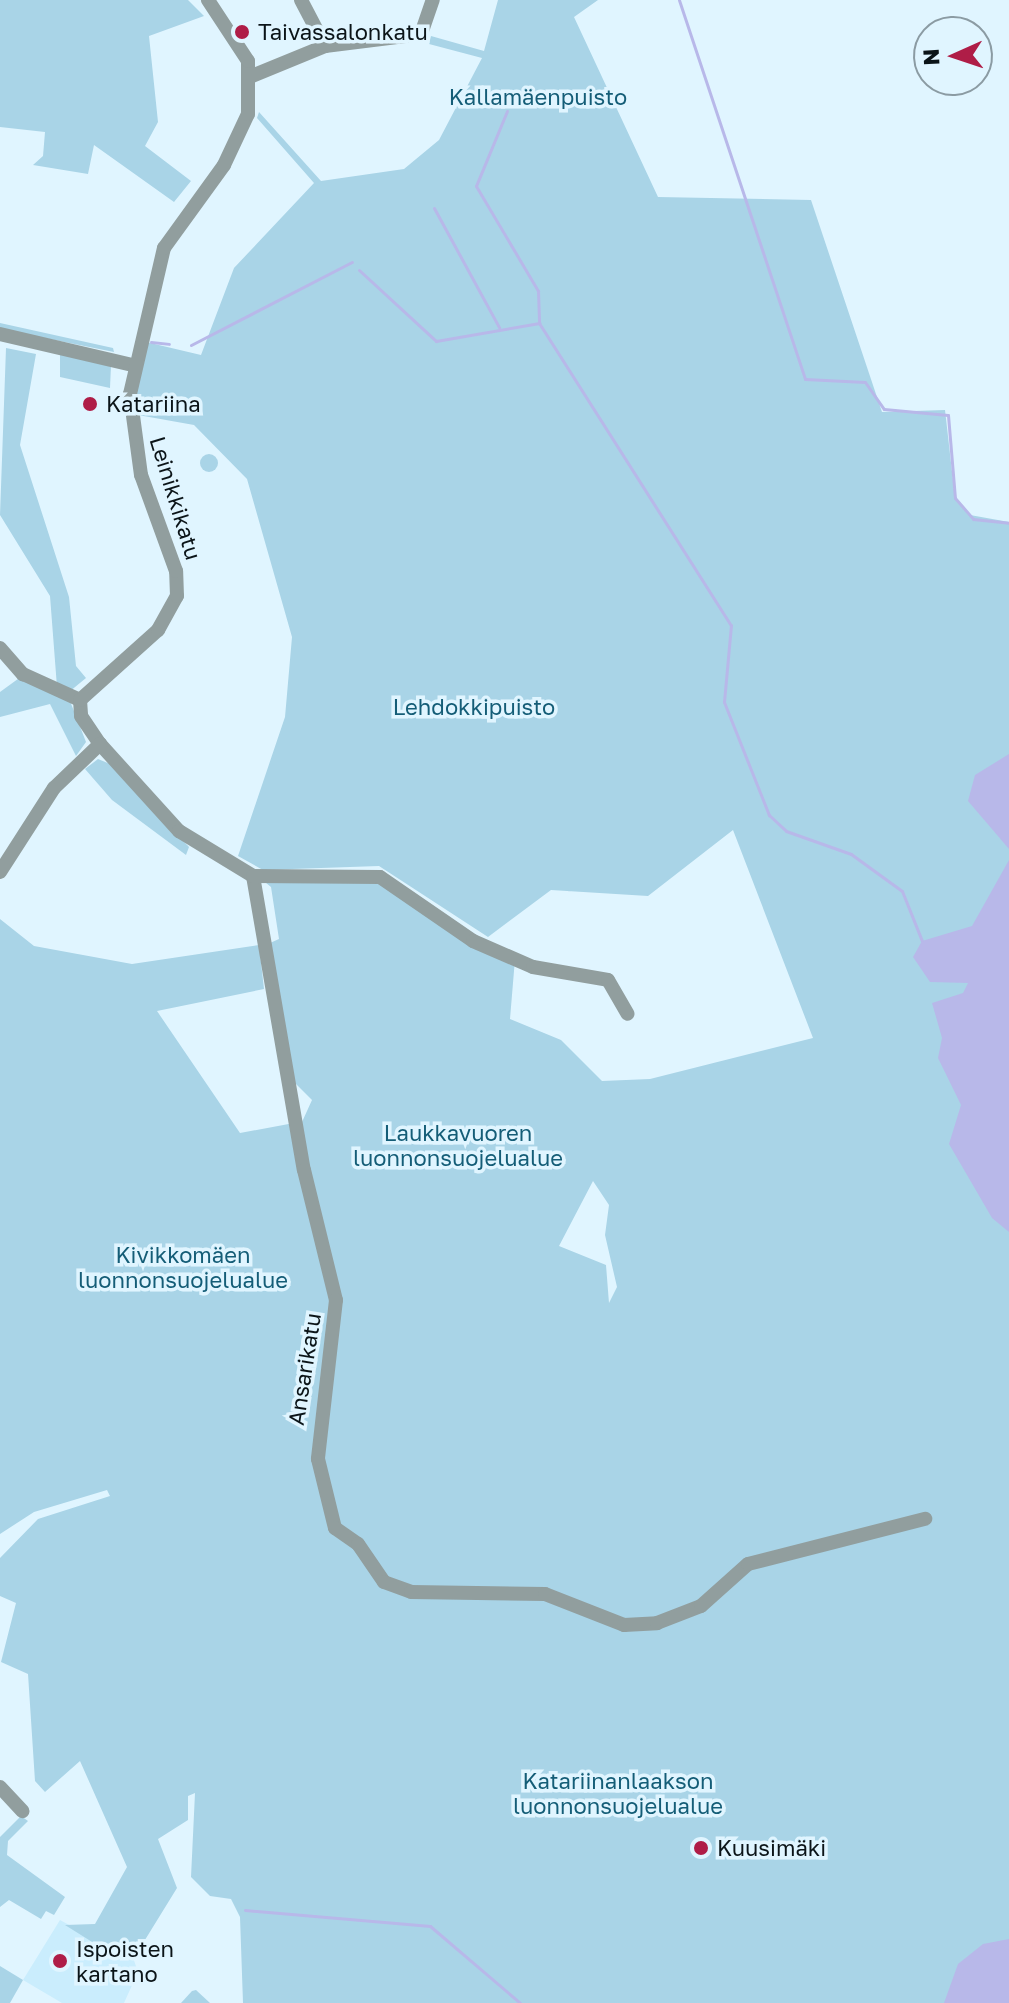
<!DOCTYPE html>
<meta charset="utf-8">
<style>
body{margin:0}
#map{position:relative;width:1009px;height:2003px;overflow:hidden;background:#e0f5ff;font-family:"Golos Text",sans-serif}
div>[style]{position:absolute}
.built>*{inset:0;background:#caedfd}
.green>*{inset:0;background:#a9d4e7}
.round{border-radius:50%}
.water>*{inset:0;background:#b8b8e9}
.stream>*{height:3px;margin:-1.5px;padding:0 1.5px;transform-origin:1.5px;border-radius:1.5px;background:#b8b8e9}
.minor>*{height:14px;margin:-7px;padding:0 7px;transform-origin:7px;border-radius:7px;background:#919e9e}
.dots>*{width:22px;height:22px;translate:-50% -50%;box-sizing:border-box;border:4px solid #e0f5ff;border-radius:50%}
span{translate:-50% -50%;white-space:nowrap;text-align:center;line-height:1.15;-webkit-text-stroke:7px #e0f5ff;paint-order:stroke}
.poi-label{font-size:22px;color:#0b1418}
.left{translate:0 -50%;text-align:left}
.park-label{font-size:22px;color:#145d77}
.street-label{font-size:22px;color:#0b1418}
.north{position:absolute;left:913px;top:16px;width:80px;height:80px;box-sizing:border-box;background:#e0f5ff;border:2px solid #8b9ba3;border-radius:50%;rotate:267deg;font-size:22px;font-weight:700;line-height:32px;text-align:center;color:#0b1418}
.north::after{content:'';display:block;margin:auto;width:28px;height:36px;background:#af1d47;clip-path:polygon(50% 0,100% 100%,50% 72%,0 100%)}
</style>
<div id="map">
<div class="built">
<div style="clip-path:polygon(60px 1920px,95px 1939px,128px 1943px,138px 1972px,124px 2003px,62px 2003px,23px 1980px)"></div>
</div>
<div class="green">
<div style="clip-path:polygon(0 0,188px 0,204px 16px,149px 36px,158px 122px,145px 146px,191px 181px,174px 202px,94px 145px,88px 174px,33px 165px,43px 156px,45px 132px,0 127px)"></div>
<div style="clip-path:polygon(evenodd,498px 0,598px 0,574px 17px,658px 197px,811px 200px,882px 412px,945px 410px,955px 498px,970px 515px,1009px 522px,1009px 2003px,243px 2003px,240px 1917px,231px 1899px,210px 1896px,191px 1877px,195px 1793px,188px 1796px,188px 1820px,158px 1839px,177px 1888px,140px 1948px,97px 1945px,65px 1925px,95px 1924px,127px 1867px,80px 1761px,45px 1792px,35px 1781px,28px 1674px,1px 1662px,16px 1603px,0 1596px,0 1558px,38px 1519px,110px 1496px,107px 1490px,34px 1512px,0 1534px,0 919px,34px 946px,132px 964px,259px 945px,264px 989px,157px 1011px,240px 1133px,294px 1123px,339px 1316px,308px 1172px,302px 1122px,312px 1100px,295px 1083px,270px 943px,279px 939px,271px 887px,260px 878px,378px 881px,515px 959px,510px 1019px,561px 1040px,602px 1081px,650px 1079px,813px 1038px,733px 830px,648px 896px,551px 890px,488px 937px,379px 866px,263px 870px,238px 856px,285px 717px,292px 637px,247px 479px,194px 425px,138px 415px,136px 377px,146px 342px,201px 355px,234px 268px,314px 183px,257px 118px,259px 112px,321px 181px,404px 169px,439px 140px,482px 58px,429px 44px,431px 36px,484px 51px,498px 0,593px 1181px,609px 1205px,605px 1235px,617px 1287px,609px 1303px,606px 1265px,559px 1246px,593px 1181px)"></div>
<div style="clip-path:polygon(0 323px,113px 348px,114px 352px,0 329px)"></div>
<div style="clip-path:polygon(6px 348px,36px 354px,20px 445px,69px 597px,76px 666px,86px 678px,69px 692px,57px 687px,50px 596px,0 515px)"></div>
<div style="clip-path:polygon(60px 354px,111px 365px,110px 388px,60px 377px)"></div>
<div class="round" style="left:200px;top:454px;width:18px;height:18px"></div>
<div style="clip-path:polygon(22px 676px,70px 701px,86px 742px,76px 756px,50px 704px,0 717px,0 692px)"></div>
<div style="clip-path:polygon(98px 759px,110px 764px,189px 847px,186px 855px,112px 800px,85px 769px)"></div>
<div style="clip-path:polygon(21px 1816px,28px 1821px,8px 1841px,7px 1855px,65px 1897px,54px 1915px,46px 1911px,41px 1919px,9px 1900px,0 1907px,0 1837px)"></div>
<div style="clip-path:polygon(0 1966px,23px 1980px,10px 2003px,0 2003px)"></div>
<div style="clip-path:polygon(196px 1990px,210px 2003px,181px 2003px,192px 1991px)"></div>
</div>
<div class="water">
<div style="clip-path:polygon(1009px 754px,1009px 849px,968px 801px,975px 775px)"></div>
<div style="clip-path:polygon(1009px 860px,1009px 1232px,992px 1218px,949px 1144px,961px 1105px,938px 1058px,942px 1038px,932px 1003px,963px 993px,968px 983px,930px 982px,913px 957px,922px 941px,972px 926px)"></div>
<div style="clip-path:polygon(1009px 1939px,1009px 2003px,944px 2003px,958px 1964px,983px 1944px)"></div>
</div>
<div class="stream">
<div style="left:679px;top:0;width:399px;rotate:71.6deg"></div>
<div style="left:805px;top:379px;width:60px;rotate:2.9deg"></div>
<div style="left:865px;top:382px;width:33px;rotate:55deg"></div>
<div style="left:884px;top:409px;width:64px;rotate:5.4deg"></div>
<div style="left:948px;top:415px;width:83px;rotate:85.2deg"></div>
<div style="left:955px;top:498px;width:28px;rotate:49deg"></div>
<div style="left:973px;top:519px;width:36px;rotate:6deg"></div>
<div style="left:507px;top:111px;width:81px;rotate:112.5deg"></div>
<div style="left:476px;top:186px;width:122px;rotate:59.4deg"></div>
<div style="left:538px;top:291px;width:32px;rotate:88deg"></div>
<div style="left:434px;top:208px;width:136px;rotate:61.4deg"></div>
<div style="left:359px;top:270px;width:105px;rotate:42.7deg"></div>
<div style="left:436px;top:341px;width:105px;rotate:-9.9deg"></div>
<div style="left:539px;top:323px;width:358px;rotate:57.6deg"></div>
<div style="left:731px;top:625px;width:77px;rotate:95.2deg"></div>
<div style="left:724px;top:702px;width:122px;rotate:68.3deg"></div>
<div style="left:769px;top:815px;width:23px;rotate:43deg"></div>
<div style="left:786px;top:831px;width:69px;rotate:19.5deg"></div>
<div style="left:851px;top:854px;width:63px;rotate:36deg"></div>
<div style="left:902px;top:891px;width:54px;rotate:68.2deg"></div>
<div style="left:151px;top:342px;width:18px;rotate:6deg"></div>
<div style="left:191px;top:345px;width:181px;rotate:-27.3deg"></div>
<div style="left:245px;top:1910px;width:186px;rotate:4.9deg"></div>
<div style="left:430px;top:1926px;width:118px;rotate:40.5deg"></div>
</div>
<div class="minor">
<div style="left:301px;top:0;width:52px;rotate:62.4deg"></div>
<div style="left:252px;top:76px;width:79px;rotate:-22.3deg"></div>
<div style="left:325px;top:46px;width:97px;rotate:-7.1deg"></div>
<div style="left:421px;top:34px;width:36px;rotate:-71deg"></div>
<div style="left:0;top:334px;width:136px;rotate:13.2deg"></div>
<div style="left:0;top:648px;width:35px;rotate:49deg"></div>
<div style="left:23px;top:674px;width:63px;rotate:24.5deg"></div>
<div style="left:80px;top:700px;width:16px;rotate:86deg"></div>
<div style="left:81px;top:716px;width:34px;rotate:56deg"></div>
<div style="left:100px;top:744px;width:118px;rotate:47.8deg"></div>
<div style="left:179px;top:831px;width:87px;rotate:31.3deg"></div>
<div style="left:253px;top:876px;width:298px;rotate:80.2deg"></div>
<div style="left:304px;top:1170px;width:134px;rotate:76.2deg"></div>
<div style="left:336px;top:1300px;width:160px;rotate:96.5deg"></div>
<div style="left:318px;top:1459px;width:71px;rotate:76.2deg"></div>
<div style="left:335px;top:1528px;width:28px;rotate:35deg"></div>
<div style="left:358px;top:1544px;width:46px;rotate:55.6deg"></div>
<div style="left:384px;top:1582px;width:29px;rotate:20deg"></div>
<div style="left:411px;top:1592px;width:134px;rotate:0.9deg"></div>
<div style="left:545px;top:1594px;width:85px;rotate:21.4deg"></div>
<div style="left:624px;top:1625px;width:33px;rotate:-3deg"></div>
<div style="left:657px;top:1623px;width:47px;rotate:-21.1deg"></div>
<div style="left:701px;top:1606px;width:63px;rotate:-41.8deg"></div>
<div style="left:748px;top:1564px;width:183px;rotate:-14.3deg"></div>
<div style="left:80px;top:700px;width:105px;rotate:-41.9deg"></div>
<div style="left:158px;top:630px;width:39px;rotate:-61deg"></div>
<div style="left:177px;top:596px;width:25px;rotate:-92deg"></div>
<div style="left:176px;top:571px;width:102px;rotate:-110deg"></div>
<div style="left:141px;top:475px;width:82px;rotate:-97.7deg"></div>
<div style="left:130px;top:394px;width:150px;rotate:-76.9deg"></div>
<div style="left:164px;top:248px;width:102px;rotate:-54.1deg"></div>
<div style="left:224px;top:165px;width:56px;rotate:-64.8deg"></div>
<div style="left:248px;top:114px;width:53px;rotate:-90deg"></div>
<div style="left:248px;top:61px;width:73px;rotate:-123.3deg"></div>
<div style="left:0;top:872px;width:100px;rotate:-57.3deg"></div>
<div style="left:54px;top:788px;width:64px;rotate:-43.7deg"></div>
<div style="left:253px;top:876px;width:127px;rotate:0.5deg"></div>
<div style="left:380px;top:877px;width:113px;rotate:34.5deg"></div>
<div style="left:473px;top:941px;width:65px;rotate:23.4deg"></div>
<div style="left:533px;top:967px;width:76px;rotate:9.8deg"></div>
<div style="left:608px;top:980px;width:39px;rotate:60deg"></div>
<div style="left:0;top:1787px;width:33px;rotate:47deg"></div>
</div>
<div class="dots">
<div style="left:242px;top:32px;background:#af1d47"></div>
<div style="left:90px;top:404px;background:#af1d47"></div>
<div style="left:701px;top:1848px;background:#af1d47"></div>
<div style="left:60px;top:1961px;background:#af1d47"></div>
</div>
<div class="poi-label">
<span class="left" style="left:258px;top:32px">Taivassalonkatu</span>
<span class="left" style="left:106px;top:404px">Katariina</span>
<span class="left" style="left:717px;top:1848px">Kuusimäki</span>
<span class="left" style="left:76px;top:1961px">Ispoisten<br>kartano</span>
</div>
<div class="park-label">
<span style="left:538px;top:97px">Kallamäenpuisto</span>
<span style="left:474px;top:707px">Lehdokkipuisto</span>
<span style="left:458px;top:1145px">Laukkavuoren<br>luonnonsuojelualue</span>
<span style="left:183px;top:1267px">Kivikkomäen<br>luonnonsuojelualue</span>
<span style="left:618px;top:1793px">Katariinanlaakson<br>luonnonsuojelualue</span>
</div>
<div class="street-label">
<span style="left:176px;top:498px;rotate:73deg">Leinikkikatu</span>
<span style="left:304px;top:1369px;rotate:-81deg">Ansarikatu</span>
</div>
<div class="north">N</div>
</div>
